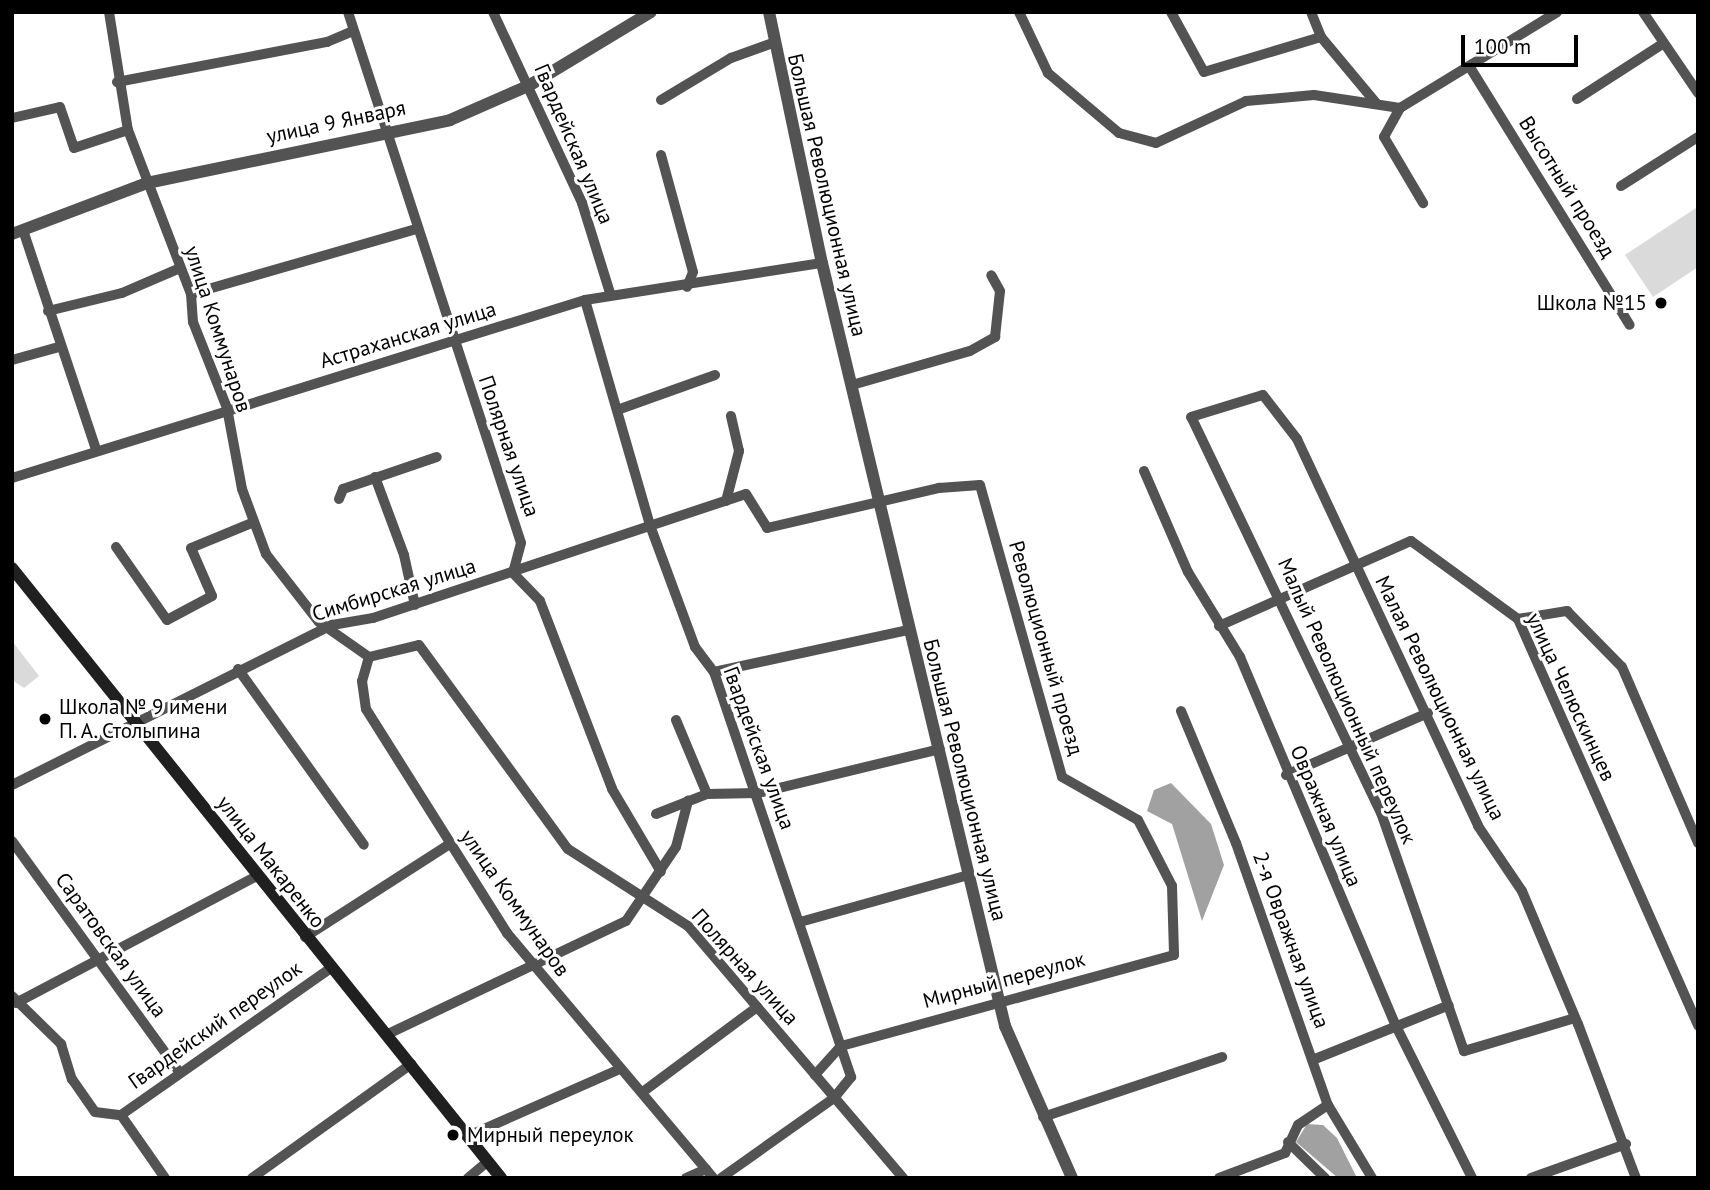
<!DOCTYPE html>
<meta charset="utf-8">
<style>
body{margin:0}
#map{position:relative;width:1710px;height:1190px;overflow:hidden;background:#fff;font-family:"PT Sans",sans-serif}
div>[style]{position:absolute}
.green>*{inset:0;background:#dadada}
.water>*{inset:0;background:#a1a1a1}
.minor>*{height:10px;margin:-5px;padding:0 5px;transform-origin:5px;border-radius:5px;background:#535353}
.tertiary>*{height:12px;margin:-6px;padding:0 6px;transform-origin:6px;border-radius:6px;background:#535353}
.secondary>*{height:12px;margin:-6px;padding:0 6px;transform-origin:6px;border-radius:6px;background:#202020}
.dots>*{width:19px;height:19px;translate:-50% -50%;box-sizing:border-box;border:4px solid #fff;border-radius:50%}
span{translate:-50% -50%;white-space:nowrap;text-align:center;line-height:1.15;-webkit-text-stroke:6px #fff;paint-order:stroke}
.street-label{font-size:21px;color:#000}
.poi-label{font-size:21px;color:#000}
.right{translate:-100% -50%;text-align:right}
.left{translate:0 -50%;text-align:left}
.frame{position:absolute;inset:0;border:14px solid #000;pointer-events:none}
.scale{position:absolute;left:1461px;top:35px;width:117px;height:32px;box-sizing:border-box;border:4px solid #000;border-top:0;padding-left:9px;font-size:21px;line-height:24px;white-space:nowrap;color:#000;-webkit-text-stroke:5px #fff;paint-order:stroke}
</style>
<div id="map">
<div class="green">
<div style="clip-path:polygon(1696px 208px,1698px 267px,1653px 297px,1625px 255px)"></div>
<div style="clip-path:polygon(12px 641px,39px 676px,24px 688px,12px 680px)"></div>
</div>
<div class="water">
<div style="clip-path:polygon(1171px 783px,1211px 824px,1224px 865px,1202px 921px,1172px 824px,1147px 811px,1154px 790px)"></div>
<div style="clip-path:polygon(1307px 1124px,1323px 1125px,1337px 1138px,1357px 1178px,1338px 1178px,1296px 1142px)"></div>
</div>
<div class="minor">
<div style="left:109px;top:12px;width:120px;rotate:80.9deg"></div>
<div style="left:128px;top:130px;width:176px;rotate:69deg"></div>
<div style="left:191px;top:294px;width:28px;rotate:86deg"></div>
<div style="left:193px;top:322px;width:92px;rotate:68.4deg"></div>
<div style="left:227px;top:408px;width:82px;rotate:79.5deg"></div>
<div style="left:242px;top:489px;width:69px;rotate:69.7deg"></div>
<div style="left:266px;top:554px;width:86px;rotate:52.1deg"></div>
<div style="left:319px;top:622px;width:61px;rotate:35deg"></div>
<div style="left:369px;top:657px;width:25px;rotate:106deg"></div>
<div style="left:362px;top:681px;width:28px;rotate:82deg"></div>
<div style="left:366px;top:709px;width:265px;rotate:57.8deg"></div>
<div style="left:507px;top:933px;width:320px;rotate:49.9deg"></div>
<div style="left:348px;top:12px;width:558px;rotate:71.95deg"></div>
<div style="left:521px;top:543px;width:31px;rotate:105deg"></div>
<div style="left:513px;top:573px;width:39px;rotate:46deg"></div>
<div style="left:540px;top:601px;width:201px;rotate:69deg"></div>
<div style="left:612px;top:789px;width:96px;rotate:59.4deg"></div>
<div style="left:493px;top:12px;width:211px;rotate:65deg"></div>
<div style="left:582px;top:203px;width:94px;rotate:72.7deg"></div>
<div style="left:1019px;top:12px;width:68px;rotate:64.6deg"></div>
<div style="left:1048px;top:73px;width:93px;rotate:40.2deg"></div>
<div style="left:1119px;top:133px;width:38px;rotate:15deg"></div>
<div style="left:1156px;top:143px;width:99px;rotate:-25deg"></div>
<div style="left:1246px;top:101px;width:68px;rotate:-5deg"></div>
<div style="left:1314px;top:95px;width:87px;rotate:8.6deg"></div>
<div style="left:1400px;top:108px;width:184px;rotate:-31.4deg"></div>
<div style="left:1171px;top:12px;width:68px;rotate:61.2deg"></div>
<div style="left:1204px;top:72px;width:122px;rotate:-16.7deg"></div>
<div style="left:1311px;top:12px;width:27px;rotate:68deg"></div>
<div style="left:1321px;top:37px;width:86px;rotate:50.2deg"></div>
<div style="left:1643px;top:12px;width:98px;rotate:55.8deg"></div>
<div style="left:1471px;top:69px;width:301px;rotate:58.2deg"></div>
<div style="left:117px;top:82px;width:214px;rotate:-10.8deg"></div>
<div style="left:327px;top:42px;width:28px;rotate:-23deg"></div>
<div style="left:1577px;top:99px;width:103px;rotate:-32.8deg"></div>
<div style="left:661px;top:100px;width:82px;rotate:-31deg"></div>
<div style="left:731px;top:58px;width:45px;rotate:-19.7deg"></div>
<div style="left:1400px;top:108px;width:33px;rotate:119deg"></div>
<div style="left:1384px;top:137px;width:77px;rotate:59.4deg"></div>
<div style="left:12px;top:118px;width:49px;rotate:-12.9deg"></div>
<div style="left:60px;top:107px;width:43px;rotate:71.1deg"></div>
<div style="left:74px;top:148px;width:57px;rotate:-18.4deg"></div>
<div style="left:661px;top:155px;width:121px;rotate:74.7deg"></div>
<div style="left:693px;top:272px;width:16px;rotate:112deg"></div>
<div style="left:1621px;top:186px;width:91px;rotate:-32.5deg"></div>
<div style="left:23px;top:230px;width:231px;rotate:71.6deg"></div>
<div style="left:191px;top:294px;width:234px;rotate:-16.1deg"></div>
<div style="left:585px;top:300px;width:237px;rotate:73.9deg"></div>
<div style="left:651px;top:528px;width:127px;rotate:69.7deg"></div>
<div style="left:695px;top:647px;width:31px;rotate:53deg"></div>
<div style="left:714px;top:672px;width:428px;rotate:71.3deg"></div>
<div style="left:851px;top:1077px;width:27px;rotate:129deg"></div>
<div style="left:834px;top:1098px;width:138px;rotate:144.7deg"></div>
<div style="left:48px;top:311px;width:76px;rotate:-13.7deg"></div>
<div style="left:122px;top:293px;width:63px;rotate:-23.3deg"></div>
<div style="left:12px;top:360px;width:49px;rotate:-15.5deg"></div>
<div style="left:852px;top:385px;width:123px;rotate:-16.1deg"></div>
<div style="left:970px;top:351px;width:29px;rotate:-29deg"></div>
<div style="left:995px;top:337px;width:46px;rotate:-83.8deg"></div>
<div style="left:1000px;top:291px;width:18px;rotate:-119deg"></div>
<div style="left:620px;top:409px;width:101px;rotate:-19.7deg"></div>
<div style="left:1144px;top:471px;width:110px;rotate:66.5deg"></div>
<div style="left:1188px;top:572px;width:100px;rotate:58.5deg"></div>
<div style="left:1240px;top:657px;width:403px;rotate:67.1deg"></div>
<div style="left:1397px;top:1028px;width:168px;rotate:63.4deg"></div>
<div style="left:375px;top:477px;width:83px;rotate:69.6deg"></div>
<div style="left:404px;top:555px;width:51px;rotate:77.6deg"></div>
<div style="left:12px;top:478px;width:600px;rotate:-17.26deg"></div>
<div style="left:585px;top:300px;width:240px;rotate:-8.9deg"></div>
<div style="left:339px;top:499px;width:11px;rotate:-68deg"></div>
<div style="left:343px;top:489px;width:99px;rotate:-18.8deg"></div>
<div style="left:726px;top:501px;width:52px;rotate:-75.4deg"></div>
<div style="left:739px;top:451px;width:36px;rotate:-103deg"></div>
<div style="left:116px;top:547px;width:89px;rotate:55.1deg"></div>
<div style="left:167px;top:620px;width:51px;rotate:-28.1deg"></div>
<div style="left:212px;top:596px;width:52px;rotate:-113.6deg"></div>
<div style="left:191px;top:548px;width:68px;rotate:-22.4deg"></div>
<div style="left:1518px;top:619px;width:50px;rotate:-9.3deg"></div>
<div style="left:1567px;top:611px;width:78px;rotate:45.5deg"></div>
<div style="left:1622px;top:667px;width:192px;rotate:66.6deg"></div>
<div style="left:1219px;top:626px;width:210px;rotate:-23.9deg"></div>
<div style="left:1411px;top:541px;width:132px;rotate:36.1deg"></div>
<div style="left:1518px;top:619px;width:445px;rotate:66.1deg"></div>
<div style="left:369px;top:657px;width:51px;rotate:-13.5deg"></div>
<div style="left:419px;top:645px;width:253px;rotate:53.9deg"></div>
<div style="left:568px;top:849px;width:143px;rotate:32.7deg"></div>
<div style="left:688px;top:926px;width:331px;rotate:49.5deg"></div>
<div style="left:238px;top:669px;width:216px;rotate:54.4deg"></div>
<div style="left:714px;top:672px;width:198px;rotate:-12.2deg"></div>
<div style="left:1181px;top:711px;width:143px;rotate:67.4deg"></div>
<div style="left:1236px;top:843px;width:278px;rotate:70.7deg"></div>
<div style="left:1328px;top:1105px;width:85px;rotate:58.9deg"></div>
<div style="left:676px;top:720px;width:80px;rotate:67.3deg"></div>
<div style="left:1286px;top:775px;width:155px;rotate:-23.6deg"></div>
<div style="left:12px;top:785px;width:358px;rotate:-26.6deg"></div>
<div style="left:332px;top:625px;width:42px;rotate:-9.7deg"></div>
<div style="left:373px;top:618px;width:393px;rotate:-18.4deg"></div>
<div style="left:746px;top:494px;width:40px;rotate:58deg"></div>
<div style="left:767px;top:528px;width:177px;rotate:-13.1deg"></div>
<div style="left:939px;top:488px;width:41px;rotate:-4.2deg"></div>
<div style="left:980px;top:485px;width:303px;rotate:74.3deg"></div>
<div style="left:1062px;top:777px;width:87px;rotate:29.5deg"></div>
<div style="left:1138px;top:820px;width:74px;rotate:62.7deg"></div>
<div style="left:1172px;top:886px;width:69px;rotate:88.3deg"></div>
<div style="left:1174px;top:955px;width:345px;rotate:164.7deg"></div>
<div style="left:841px;top:1046px;width:39px;rotate:132deg"></div>
<div style="left:656px;top:814px;width:55px;rotate:-21.4deg"></div>
<div style="left:707px;top:794px;width:51px;rotate:-1.1deg"></div>
<div style="left:758px;top:793px;width:187px;rotate:-13.6deg"></div>
<div style="left:12px;top:841px;width:285px;rotate:54.1deg"></div>
<div style="left:800px;top:922px;width:174px;rotate:-15.6deg"></div>
<div style="left:305px;top:937px;width:172px;rotate:-32.7deg"></div>
<div style="left:12px;top:996px;width:69px;rotate:44.4deg"></div>
<div style="left:61px;top:1044px;width:37px;rotate:73deg"></div>
<div style="left:72px;top:1079px;width:40px;rotate:55.1deg"></div>
<div style="left:95px;top:1112px;width:26px;rotate:7deg"></div>
<div style="left:121px;top:1115px;width:77px;rotate:55.1deg"></div>
<div style="left:16px;top:1003px;width:272px;rotate:-27.8deg"></div>
<div style="left:1575px;top:1018px;width:116px;rotate:163.4deg"></div>
<div style="left:1464px;top:1051px;width:250px;rotate:-109.2deg"></div>
<div style="left:1382px;top:815px;width:441px;rotate:-115.6deg"></div>
<div style="left:1191px;top:417px;width:75px;rotate:-17deg"></div>
<div style="left:1263px;top:395px;width:56px;rotate:52.3deg"></div>
<div style="left:1297px;top:439px;width:427px;rotate:64.9deg"></div>
<div style="left:1478px;top:826px;width:78px;rotate:55.9deg"></div>
<div style="left:1522px;top:891px;width:144px;rotate:67.2deg"></div>
<div style="left:1578px;top:1024px;width:165px;rotate:69.4deg"></div>
<div style="left:390px;top:1033px;width:261px;rotate:-25.4deg"></div>
<div style="left:626px;top:921px;width:89px;rotate:-56deg"></div>
<div style="left:676px;top:847px;width:48px;rotate:-75.4deg"></div>
<div style="left:1315px;top:1059px;width:144px;rotate:-21.9deg"></div>
<div style="left:644px;top:1091px;width:141px;rotate:-36.6deg"></div>
<div style="left:121px;top:1115px;width:256px;rotate:-35deg"></div>
<div style="left:1043px;top:1117px;width:189px;rotate:-18.5deg"></div>
<div style="left:468px;top:1136px;width:166px;rotate:-23.8deg"></div>
<div style="left:1288px;top:1142px;width:52px;rotate:44.2deg"></div>
<div style="left:252px;top:1178px;width:196px;rotate:-35.6deg"></div>
<div style="left:468px;top:1178px;width:26px;rotate:-40deg"></div>
<div style="left:686px;top:1178px;width:22px;rotate:-24deg"></div>
<div style="left:1219px;top:1178px;width:71px;rotate:-20.7deg"></div>
<div style="left:1285px;top:1153px;width:31px;rotate:-65deg"></div>
<div style="left:1298px;top:1125px;width:36px;rotate:-34deg"></div>
<div style="left:1531px;top:1178px;width:101px;rotate:-19.7deg"></div>
</div>
<div class="tertiary">
<div style="left:769px;top:12px;width:257px;rotate:78.1deg"></div>
<div style="left:822px;top:263px;width:785px;rotate:76.51deg"></div>
<div style="left:1005px;top:1026px;width:166px;rotate:66.2deg"></div>
<div style="left:12px;top:234px;width:144px;rotate:-20.7deg"></div>
<div style="left:147px;top:183px;width:309px;rotate:-11.7deg"></div>
<div style="left:450px;top:120px;width:87px;rotate:-23.6deg"></div>
<div style="left:530px;top:85px;width:141px;rotate:-31.1deg"></div>
</div>
<div class="secondary">
<div style="left:12px;top:568px;width:782px;rotate:51.28deg"></div>
</div>
<div class="dots">
<div style="left:1661px;top:303px;background:#000"></div>
<div style="left:45px;top:719px;background:#000"></div>
<div style="left:453px;top:1135px;background:#000"></div>
</div>
<div class="street-label">
<span style="left:336px;top:122px;rotate:-12deg">улица 9 Января</span>
<span style="left:574px;top:144px;rotate:67deg">Гвардейская улица</span>
<span style="left:1567px;top:187px;rotate:58deg">Высотный проезд</span>
<span style="left:827px;top:195px;rotate:77deg">Большая Революционная улица</span>
<span style="left:218px;top:329px;rotate:72deg">улица Коммунаров</span>
<span style="left:408px;top:335px;rotate:-17deg">Астраханская улица</span>
<span style="left:509px;top:446px;rotate:71deg">Полярная улица</span>
<span style="left:394px;top:590px;rotate:-17deg">Симбирская улица</span>
<span style="left:1046px;top:648px;rotate:74deg">Революционный проезд</span>
<span style="left:1571px;top:697px;rotate:65deg">улица Челюскинцев</span>
<span style="left:1440px;top:698px;rotate:64deg">Малая Революционная улица</span>
<span style="left:1347px;top:701px;rotate:66deg">Малый Революционный переулок</span>
<span style="left:759px;top:748px;rotate:70deg">Гвардейская улица</span>
<span style="left:965px;top:780px;rotate:76deg">Большая Революционная улица</span>
<span style="left:1326px;top:816px;rotate:67deg">Овражная улица</span>
<span style="left:271px;top:862px;rotate:52deg">улица Макаренко</span>
<span style="left:515px;top:903px;rotate:55deg">улица Коммунаров</span>
<span style="left:1291px;top:940px;rotate:70deg">2-я Овражная улица</span>
<span style="left:111px;top:945px;rotate:54deg">Саратовская улица</span>
<span style="left:745px;top:967px;rotate:48deg">Полярная улица</span>
<span style="left:1004px;top:980px;rotate:-15deg">Мирный переулок</span>
<span style="left:215px;top:1025px;rotate:-35deg">Гвардейский переулок</span>
</div>
<div class="poi-label">
<span class="right" style="left:1647px;top:303px">Школа №15</span>
<span class="left" style="left:59px;top:719px">Школа № 9 имени<br>П. А. Столыпина</span>
<span class="left" style="left:467px;top:1135px">Мирный переулок</span>
</div>
<div class="frame"></div>
<div class="scale">100 m</div>
</div>
